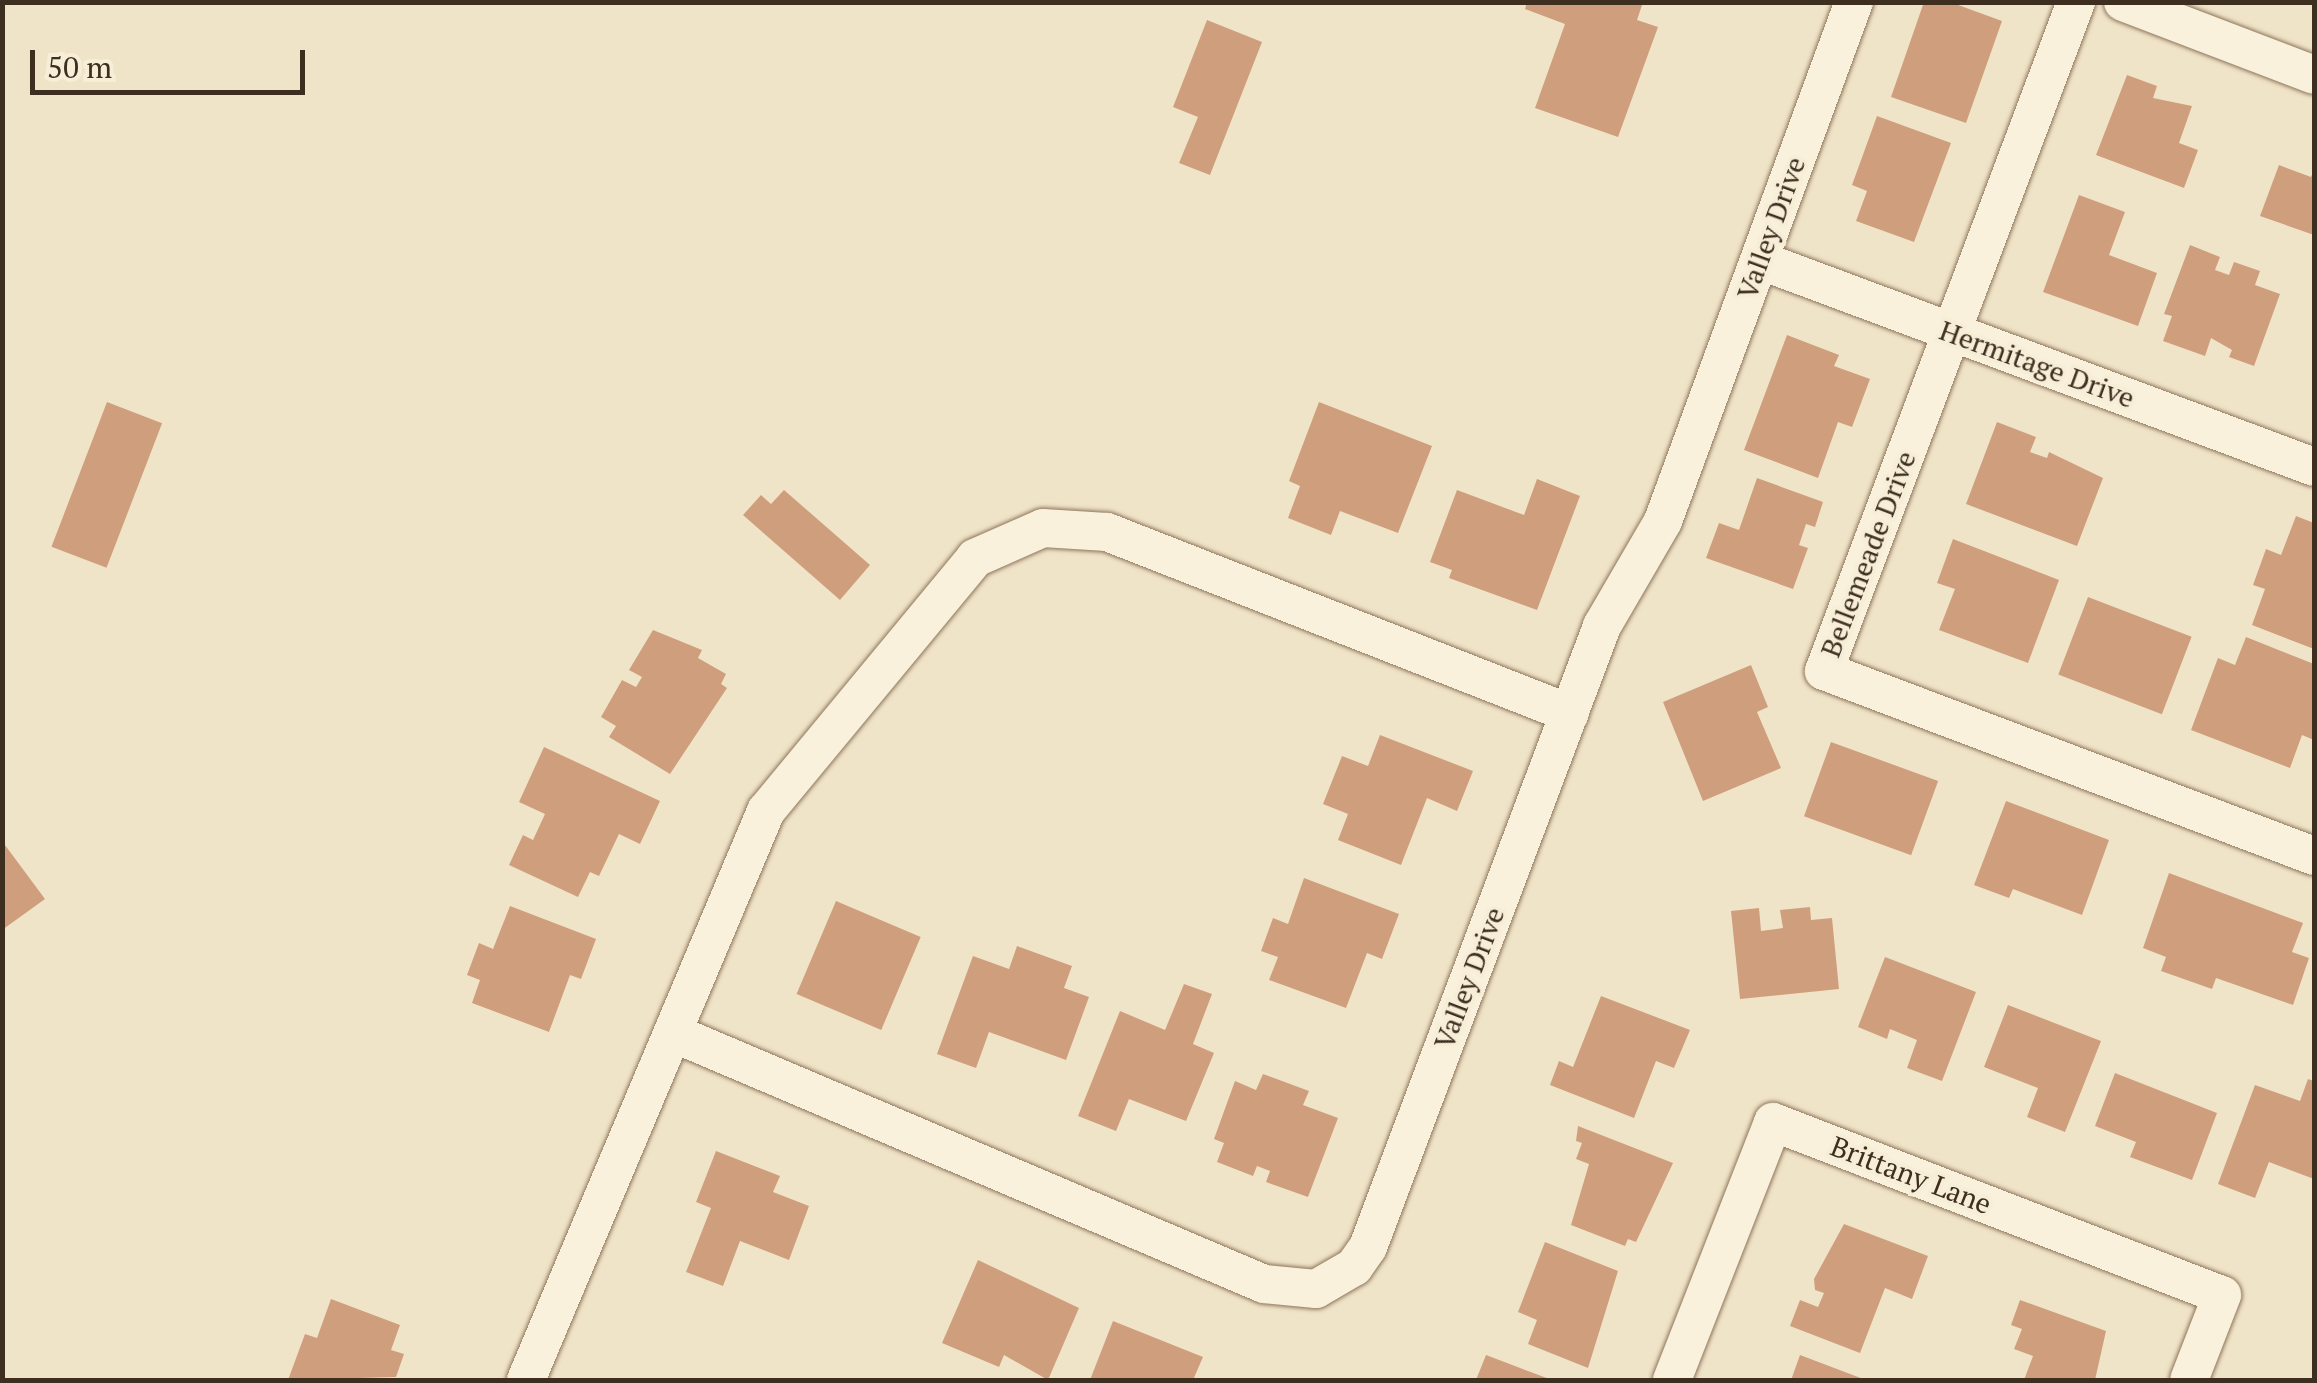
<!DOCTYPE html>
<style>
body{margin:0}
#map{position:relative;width:2317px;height:1383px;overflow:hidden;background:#f0e4c8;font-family:"PT Serif",serif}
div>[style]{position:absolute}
.building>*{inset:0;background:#cf9f7d;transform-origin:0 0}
.roads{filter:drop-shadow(0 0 2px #8d765c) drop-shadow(0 0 2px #8d765c)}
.minor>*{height:38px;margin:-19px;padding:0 19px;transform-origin:19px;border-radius:19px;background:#faf1dc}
span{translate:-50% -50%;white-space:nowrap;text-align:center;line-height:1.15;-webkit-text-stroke:8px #f7eed8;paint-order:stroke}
.street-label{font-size:28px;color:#3d2e20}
.frame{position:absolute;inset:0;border:5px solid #3d2e20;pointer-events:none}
.scale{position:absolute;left:30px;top:50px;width:275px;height:45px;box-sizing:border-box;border:5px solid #3d2e20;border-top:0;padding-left:12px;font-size:30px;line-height:35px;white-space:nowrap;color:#3d2e20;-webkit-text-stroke:8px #f7eed8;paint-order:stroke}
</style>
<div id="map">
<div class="building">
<div style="clip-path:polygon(1527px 2px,1643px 2px,1637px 20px,1658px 27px,1618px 137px,1535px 108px,1565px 24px,1525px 9px)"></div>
<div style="clip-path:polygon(1924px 2px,1950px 2px,2002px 21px,1966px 123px,1891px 97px)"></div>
<div style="clip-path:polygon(1207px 20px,1262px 42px,1210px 175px,1179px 163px,1198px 117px,1173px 107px)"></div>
<div style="clip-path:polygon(2127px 75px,2157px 86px,2153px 98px,2192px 106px,2179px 143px,2198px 150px,2184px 188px,2096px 155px)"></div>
<div style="clip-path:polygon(1877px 116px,1951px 143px,1914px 242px,1856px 221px,1867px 191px,1852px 185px)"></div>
<div style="clip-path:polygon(2279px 165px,2311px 177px,2314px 170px,2314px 235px,2260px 216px)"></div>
<div style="clip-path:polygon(2079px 195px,2125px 212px,2109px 255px,2157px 273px,2138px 326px,2043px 292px)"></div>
<div style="clip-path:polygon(2190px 245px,2220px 257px,2215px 270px,2229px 275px,2234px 262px,2260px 271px,2255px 285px,2280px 294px,2254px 366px,2229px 357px,2232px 350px,2211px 338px,2205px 356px,2163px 341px,2172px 316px,2164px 314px)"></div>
<div style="clip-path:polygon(1787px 335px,1839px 355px,1834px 366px,1870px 379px,1852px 427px,1838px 422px,1818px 478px,1744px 450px)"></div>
<div style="left:107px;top:402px;width:59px;height:155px;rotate:21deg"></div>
<div style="clip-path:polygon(1319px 402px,1432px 446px,1398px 533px,1340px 511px,1331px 535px,1288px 518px,1300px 486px,1289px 481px)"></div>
<div style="clip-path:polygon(1997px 422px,2036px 437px,2030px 452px,2047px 458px,2049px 452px,2103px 478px,2077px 546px,1966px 504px)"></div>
<div style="clip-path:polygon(1757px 478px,1823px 502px,1815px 527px,1806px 524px,1799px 545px,1808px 548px,1793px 589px,1706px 558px,1719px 523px,1739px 530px)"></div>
<div style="clip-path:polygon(1537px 479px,1580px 496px,1537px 610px,1449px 578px,1452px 570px,1430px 562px,1457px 490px,1524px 515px)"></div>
<div style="clip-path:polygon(784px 490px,870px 565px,840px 600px,743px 515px,761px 495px,771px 504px)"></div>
<div style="clip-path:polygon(2296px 516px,2314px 523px,2314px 649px,2252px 625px,2265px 589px,2253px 585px,2266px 549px,2281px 555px)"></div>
<div style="clip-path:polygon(1953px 539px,2059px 580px,2028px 663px,1939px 630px,1955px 589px,1937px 583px)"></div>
<div style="left:2088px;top:597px;width:111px;height:83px;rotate:21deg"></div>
<div style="clip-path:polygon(653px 630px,702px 650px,698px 658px,726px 674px,721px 684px,727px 688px,670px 774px,609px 737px,616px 726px,601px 717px,622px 680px,636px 687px,642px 677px,629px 670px)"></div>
<div style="clip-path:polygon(2246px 637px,2314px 664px,2314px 740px,2302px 735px,2290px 768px,2191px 730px,2218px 658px,2235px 665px)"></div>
<div style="clip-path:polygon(1751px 665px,1768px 707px,1757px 712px,1781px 768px,1703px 801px,1663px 702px)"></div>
<div style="clip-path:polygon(1380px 735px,1473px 771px,1457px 811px,1427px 798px,1401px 865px,1338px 840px,1348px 814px,1323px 804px,1342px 756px,1368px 766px)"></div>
<div style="left:1831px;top:742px;width:114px;height:79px;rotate:20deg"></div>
<div style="clip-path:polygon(544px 747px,660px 801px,640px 844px,619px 834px,599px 876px,590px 872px,578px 897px,509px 865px,523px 835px,533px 840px,545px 814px,519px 802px)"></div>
<div style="clip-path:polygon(2006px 801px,2109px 840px,2082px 915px,2013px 889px,2009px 898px,1974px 885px)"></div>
<div style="clip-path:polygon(2px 841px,45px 899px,2px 930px)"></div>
<div style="clip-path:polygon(2169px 873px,2303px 923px,2292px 952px,2309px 958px,2293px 1005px,2216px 978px,2212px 989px,2161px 971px,2166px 957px,2143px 948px)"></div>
<div style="clip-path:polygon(1304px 878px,1399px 914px,1382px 959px,1367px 953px,1346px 1008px,1269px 980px,1278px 957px,1261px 951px,1273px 918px,1288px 924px)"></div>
<div style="left:836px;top:901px;width:92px;height:101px;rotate:23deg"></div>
<div style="clip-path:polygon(510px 906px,596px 939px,581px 979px,570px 975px,549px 1032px,472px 1003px,480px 980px,467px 975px,479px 943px,493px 949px)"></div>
<div style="clip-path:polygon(1810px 907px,1811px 920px,1832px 918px,1839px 989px,1740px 999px,1731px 911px,1759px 908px,1761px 931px,1783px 928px,1780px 910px)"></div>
<div style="clip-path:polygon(1017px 946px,1072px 966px,1064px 988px,1089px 997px,1066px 1060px,989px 1032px,976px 1068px,937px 1054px,973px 956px,1009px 969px)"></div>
<div style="clip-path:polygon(1885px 957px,1976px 992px,1942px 1081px,1907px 1068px,1917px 1040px,1890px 1029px,1887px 1039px,1858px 1027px)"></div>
<div style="clip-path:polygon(1184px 984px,1212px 994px,1193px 1044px,1214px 1053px,1186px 1121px,1129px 1099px,1116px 1131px,1078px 1116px,1120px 1011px,1165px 1030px)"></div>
<div style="clip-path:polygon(1601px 996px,1690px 1030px,1674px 1068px,1656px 1061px,1634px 1118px,1550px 1085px,1559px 1061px,1573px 1067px)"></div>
<div style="clip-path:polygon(2008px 1005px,2101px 1041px,2065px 1132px,2027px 1117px,2038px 1088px,1984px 1067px)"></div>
<div style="clip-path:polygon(2115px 1073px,2217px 1113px,2192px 1180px,2130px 1157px,2136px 1142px,2095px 1126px)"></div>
<div style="clip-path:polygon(1263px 1074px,1309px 1091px,1303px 1105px,1338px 1118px,1308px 1197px,1266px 1182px,1270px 1171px,1257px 1166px,1253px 1176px,1217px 1162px,1224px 1143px,1214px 1139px,1235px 1081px,1256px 1090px)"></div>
<div style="clip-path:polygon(2308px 1079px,2314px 1081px,2314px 1179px,2269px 1162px,2255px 1198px,2218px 1184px,2255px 1085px,2300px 1101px)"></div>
<div style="clip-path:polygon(1578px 1126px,1673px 1163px,1636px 1242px,1628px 1239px,1625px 1246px,1571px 1225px,1589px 1164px,1576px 1159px,1582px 1143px,1576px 1141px)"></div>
<div style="clip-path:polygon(716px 1151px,780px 1176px,773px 1192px,809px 1206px,789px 1260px,740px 1241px,723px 1286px,686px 1272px,711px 1208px,696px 1202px)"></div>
<div style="clip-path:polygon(1844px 1224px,1928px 1256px,1912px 1299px,1885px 1288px,1860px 1353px,1790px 1326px,1800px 1300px,1818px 1307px,1824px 1293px,1815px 1290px,1814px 1279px)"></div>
<div style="clip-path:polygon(1545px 1242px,1618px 1271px,1588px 1368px,1528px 1344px,1537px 1320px,1518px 1312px)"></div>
<div style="clip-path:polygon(978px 1260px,1079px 1308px,1048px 1380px,1004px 1355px,999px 1367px,942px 1343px)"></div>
<div style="clip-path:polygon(331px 1299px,400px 1325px,391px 1350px,404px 1354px,396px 1377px,288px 1380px,305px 1334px,317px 1338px)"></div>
<div style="clip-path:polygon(2020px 1300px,2106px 1331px,2095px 1380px,2024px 1380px,2033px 1356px,2014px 1349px,2022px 1329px,2011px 1325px)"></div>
<div style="clip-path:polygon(1113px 1321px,1203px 1357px,1193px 1380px,1090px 1380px)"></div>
<div style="clip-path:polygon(1486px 1355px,1552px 1380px,1476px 1380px)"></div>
<div style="clip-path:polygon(1800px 1355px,1866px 1380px,1791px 1380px)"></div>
</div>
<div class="roads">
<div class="minor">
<div style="left:2076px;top:2px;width:715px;rotate:110.64deg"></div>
<div style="left:1824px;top:671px;width:524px;rotate:20.68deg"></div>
<div style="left:2123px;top:2px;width:204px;rotate:20.9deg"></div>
<div style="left:1759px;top:260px;width:592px;rotate:20.45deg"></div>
<div style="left:673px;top:1033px;width:642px;rotate:23.01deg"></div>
<div style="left:1264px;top:1284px;width:52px;rotate:5.5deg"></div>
<div style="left:1316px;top:1289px;width:44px;rotate:-30.1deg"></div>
<div style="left:1354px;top:1267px;width:24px;rotate:-55deg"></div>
<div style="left:1368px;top:1247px;width:664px;rotate:-69.35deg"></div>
<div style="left:1602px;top:626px;width:121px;rotate:-59.8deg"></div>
<div style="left:1663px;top:521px;width:553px;rotate:-69.8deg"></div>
<div style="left:526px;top:1380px;width:618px;rotate:-67.13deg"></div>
<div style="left:766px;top:811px;width:328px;rotate:-50.4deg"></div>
<div style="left:975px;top:558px;width:74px;rotate:-23.8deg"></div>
<div style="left:1043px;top:528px;width:64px;rotate:3.6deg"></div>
<div style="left:1107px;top:532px;width:497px;rotate:21.4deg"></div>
<div style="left:1672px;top:1380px;width:277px;rotate:-68.6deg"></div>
<div style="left:1773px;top:1122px;width:481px;rotate:21.1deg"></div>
<div style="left:2222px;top:1295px;width:91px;rotate:111.2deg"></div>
</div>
</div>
<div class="street-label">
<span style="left:1771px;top:228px;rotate:-70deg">Valley Drive</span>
<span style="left:2037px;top:364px;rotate:20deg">Hermitage Drive</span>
<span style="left:1868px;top:554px;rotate:-69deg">Bellemeade Drive</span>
<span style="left:1469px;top:978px;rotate:-69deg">Valley Drive</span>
<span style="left:1911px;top:1175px;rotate:21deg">Brittany Lane</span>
</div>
<div class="frame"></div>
<div class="scale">50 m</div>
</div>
